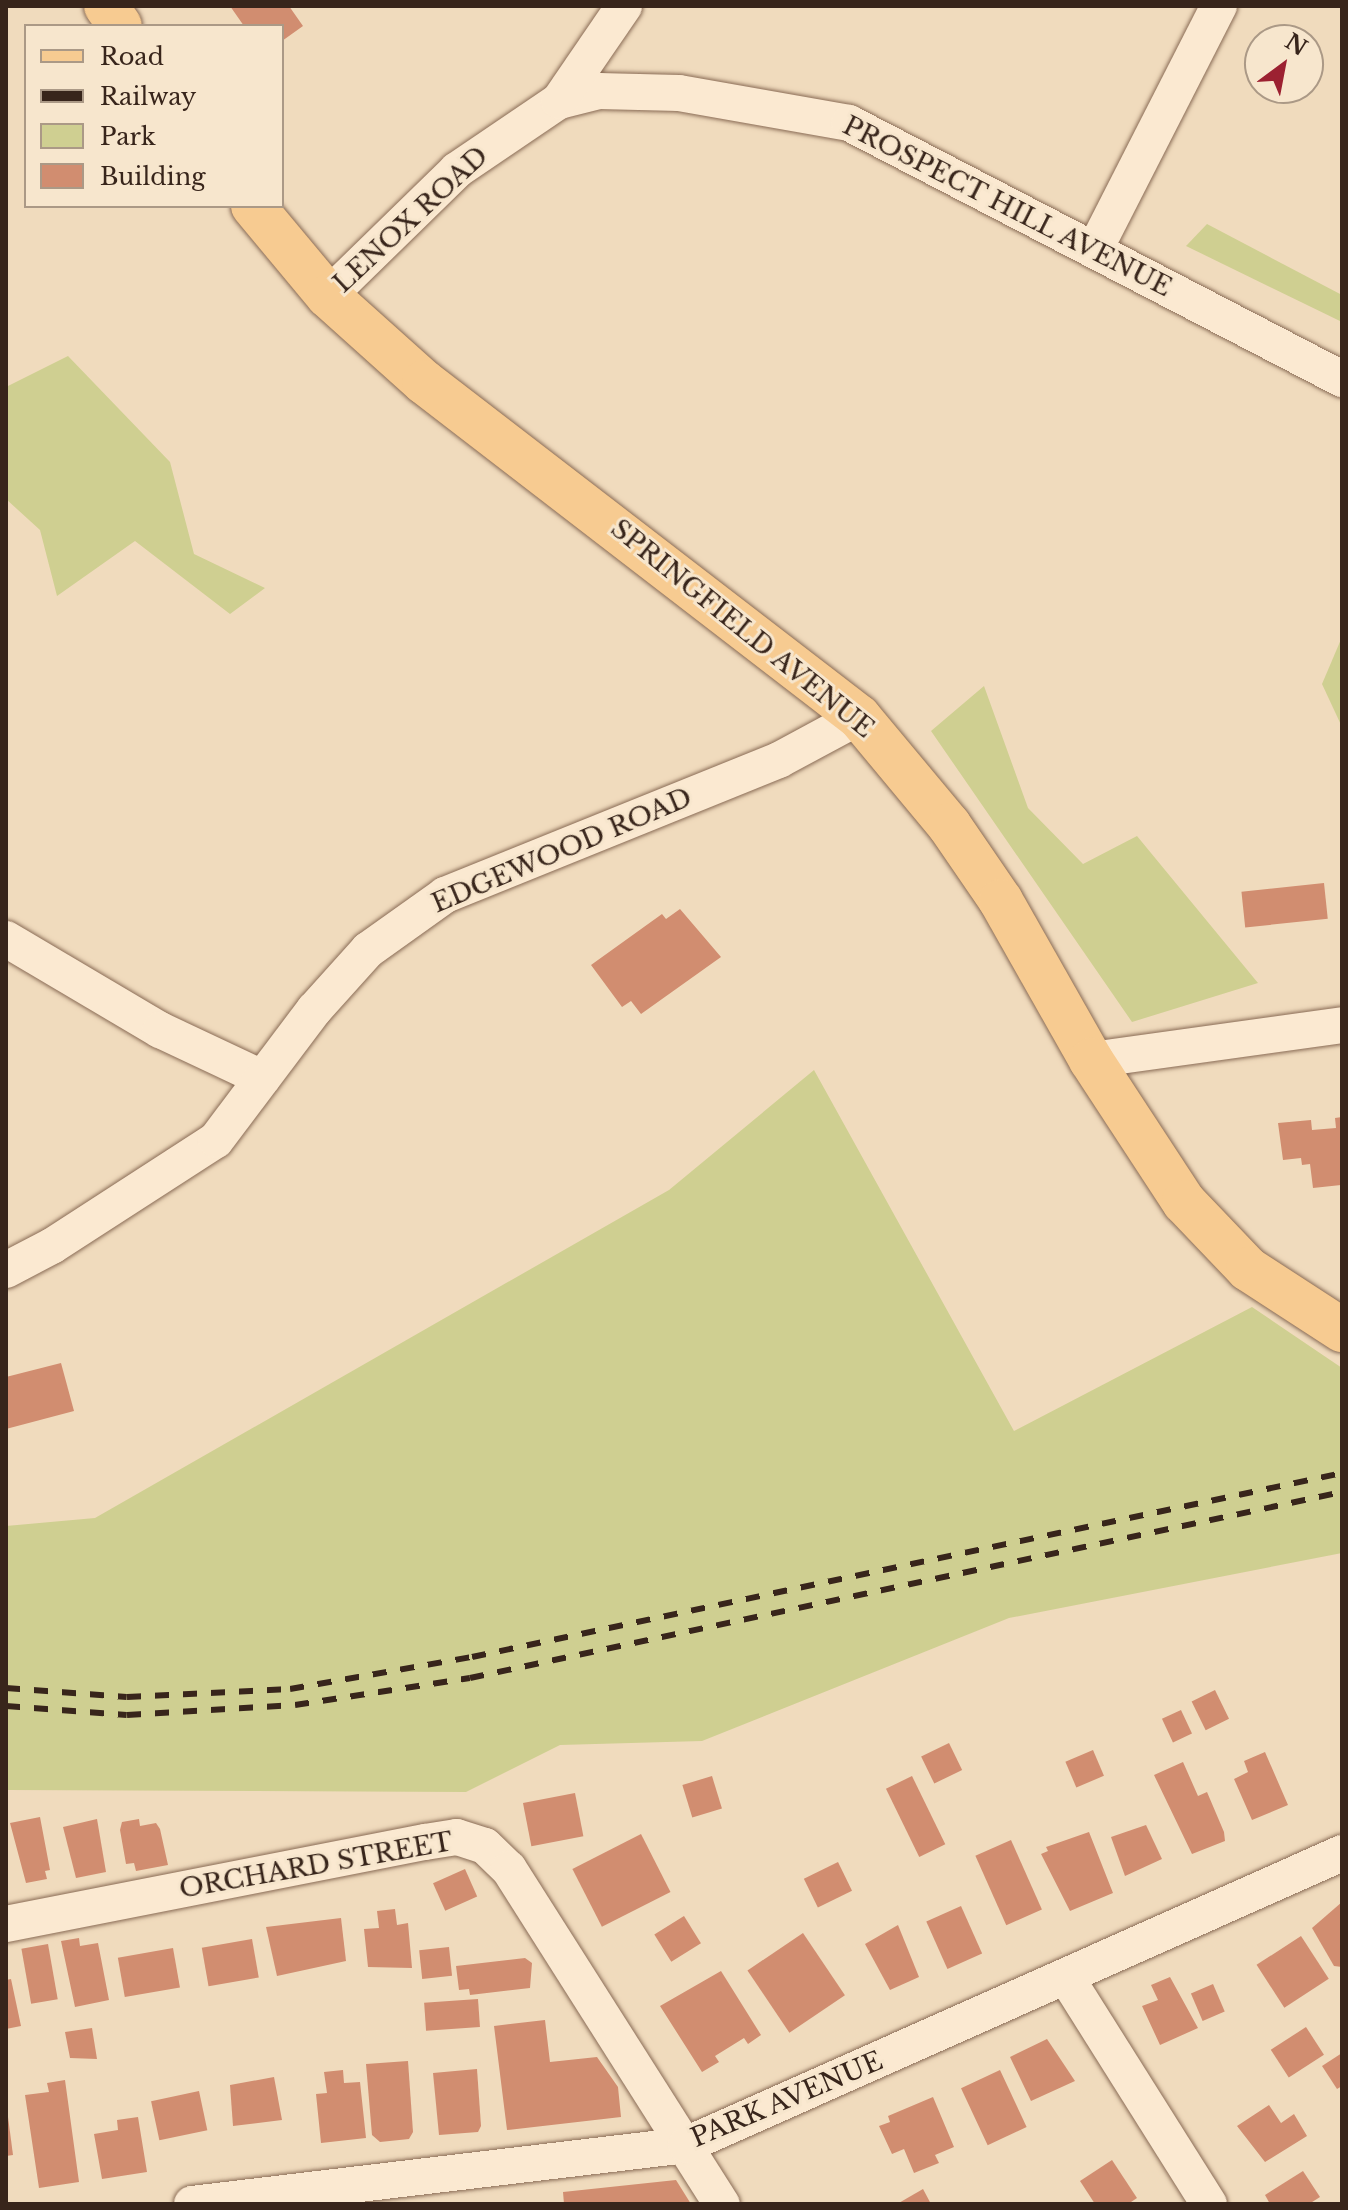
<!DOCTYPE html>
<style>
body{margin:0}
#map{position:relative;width:1348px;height:2210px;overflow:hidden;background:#f0dbbd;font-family:"Libre Baskerville",serif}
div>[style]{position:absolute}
.green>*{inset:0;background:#cfcf91}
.building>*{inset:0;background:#d18d70;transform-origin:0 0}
.roads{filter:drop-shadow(0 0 2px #896b55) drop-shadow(0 0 2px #896b55)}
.minor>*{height:36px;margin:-18px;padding:0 18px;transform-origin:18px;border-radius:18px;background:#fbe9d1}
.major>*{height:44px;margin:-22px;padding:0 22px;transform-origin:22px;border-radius:22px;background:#f7cb91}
.rail>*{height:6px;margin-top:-3px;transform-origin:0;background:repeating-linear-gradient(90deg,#38251b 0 14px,transparent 0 28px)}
span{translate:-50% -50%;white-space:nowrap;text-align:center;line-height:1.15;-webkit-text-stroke:6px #f7e6cd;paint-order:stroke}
.street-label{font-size:26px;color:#38251b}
.frame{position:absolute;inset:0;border:8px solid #38251b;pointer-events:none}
.legend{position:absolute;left:24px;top:24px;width:260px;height:184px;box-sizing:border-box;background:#f7e6cd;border:2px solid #ab9986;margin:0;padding:10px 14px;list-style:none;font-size:24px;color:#38251b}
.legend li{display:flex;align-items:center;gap:16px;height:40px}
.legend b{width:40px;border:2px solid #ab9986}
.north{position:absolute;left:1244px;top:24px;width:80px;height:80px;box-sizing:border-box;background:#f7e6cd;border:2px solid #ab9986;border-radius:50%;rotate:32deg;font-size:22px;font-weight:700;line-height:32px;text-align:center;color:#38251b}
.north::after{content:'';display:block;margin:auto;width:28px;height:36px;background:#9c2131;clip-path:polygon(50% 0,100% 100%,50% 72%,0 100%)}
</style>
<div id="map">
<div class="green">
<div style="clip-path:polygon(1207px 224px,1342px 295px,1342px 322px,1186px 246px)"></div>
<div style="clip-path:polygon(68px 356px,170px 462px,194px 554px,265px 588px,230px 614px,135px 541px,57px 596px,40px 530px,6px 499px,6px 387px)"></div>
<div style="clip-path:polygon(1342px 637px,1342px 727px,1322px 684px)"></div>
<div style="clip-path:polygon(984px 686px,1028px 808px,1083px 864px,1137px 836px,1258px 983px,1132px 1022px,931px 731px)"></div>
<div style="clip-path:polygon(814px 1070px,1014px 1431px,1252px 1307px,1342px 1368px,1342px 1553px,1009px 1618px,702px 1741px,560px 1745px,466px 1792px,6px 1790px,6px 1526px,95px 1518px,669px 1190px)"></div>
</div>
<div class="building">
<div style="clip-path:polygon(230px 6px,289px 6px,303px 26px,282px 41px,282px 26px,244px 26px)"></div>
<div style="left:1324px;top:883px;width:36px;height:83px;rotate:84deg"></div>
<div style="clip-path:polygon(680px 909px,721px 957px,641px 1014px,631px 1001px,622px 1007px,591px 965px,662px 914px,666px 919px)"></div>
<div style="clip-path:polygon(1342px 1117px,1341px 1185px,1313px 1188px,1310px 1164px,1302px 1165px,1301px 1158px,1283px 1160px,1278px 1123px,1311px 1120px,1312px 1130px,1336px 1128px,1335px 1118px)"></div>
<div style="clip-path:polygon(61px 1363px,74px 1411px,6px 1429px,6px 1377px)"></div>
<div style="left:1215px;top:1690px;width:32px;height:26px;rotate:64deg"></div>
<div style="left:1181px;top:1710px;width:26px;height:21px;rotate:65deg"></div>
<div style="left:949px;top:1743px;width:30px;height:31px;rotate:64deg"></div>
<div style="left:1093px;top:1750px;width:28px;height:30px;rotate:67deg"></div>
<div style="clip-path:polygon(1265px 1752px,1288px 1805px,1252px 1820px,1234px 1779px,1248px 1772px,1244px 1761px)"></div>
<div style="clip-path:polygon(1183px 1762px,1198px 1796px,1207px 1792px,1224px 1832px,1225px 1841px,1192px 1854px,1154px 1775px)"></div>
<div style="left:712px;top:1776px;width:34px;height:31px;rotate:73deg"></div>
<div style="left:912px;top:1776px;width:76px;height:29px;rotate:64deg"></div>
<div style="left:575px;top:1793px;width:44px;height:53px;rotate:79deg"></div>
<div style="clip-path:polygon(40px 1817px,50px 1870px,45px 1871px,47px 1879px,26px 1883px,10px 1823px)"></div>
<div style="clip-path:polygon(97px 1819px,106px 1872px,76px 1878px,63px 1827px)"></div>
<div style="clip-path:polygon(139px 1819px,140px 1826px,156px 1823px,160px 1829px,168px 1865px,136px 1871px,134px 1863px,126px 1864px,120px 1830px,122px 1822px)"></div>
<div style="clip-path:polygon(1146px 1825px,1162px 1859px,1125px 1876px,1111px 1837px)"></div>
<div style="clip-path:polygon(1089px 1832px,1113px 1893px,1070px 1911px,1041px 1854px,1048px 1851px,1046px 1847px)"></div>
<div style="left:641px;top:1834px;width:65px;height:77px;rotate:63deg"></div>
<div style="left:1011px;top:1840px;width:76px;height:39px;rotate:66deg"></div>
<div style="left:838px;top:1862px;width:32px;height:38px;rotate:64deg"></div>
<div style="left:465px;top:1869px;width:30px;height:35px;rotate:66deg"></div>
<div style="clip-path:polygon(1342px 1902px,1342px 1967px,1334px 1966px,1312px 1928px)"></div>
<div style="left:961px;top:1906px;width:52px;height:38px;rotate:66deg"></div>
<div style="clip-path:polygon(395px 1909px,397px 1925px,408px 1923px,412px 1968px,368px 1967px,364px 1929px,379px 1928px,377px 1911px)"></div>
<div style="left:684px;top:1916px;width:32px;height:35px;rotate:58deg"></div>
<div style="clip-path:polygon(341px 1918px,346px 1961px,277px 1976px,266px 1927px)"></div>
<div style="clip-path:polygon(898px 1925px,919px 1977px,890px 1990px,865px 1944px)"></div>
<div style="left:803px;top:1933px;width:75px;height:67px;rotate:56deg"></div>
<div style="left:1301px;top:1936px;width:51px;height:53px;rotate:57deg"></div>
<div style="clip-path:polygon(79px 1938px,80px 1946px,98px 1943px,109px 2000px,75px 2007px,61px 1941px)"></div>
<div style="left:252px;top:1939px;width:39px;height:51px;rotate:80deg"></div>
<div style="left:48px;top:1944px;width:56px;height:27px;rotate:80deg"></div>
<div style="left:449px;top:1947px;width:29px;height:30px;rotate:84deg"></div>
<div style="left:173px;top:1948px;width:40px;height:56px;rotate:80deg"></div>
<div style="clip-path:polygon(525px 1958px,532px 1963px,530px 1988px,470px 1995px,469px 1989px,459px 1990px,456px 1966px)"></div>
<div style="clip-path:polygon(721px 1971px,761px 2035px,748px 2044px,744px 2038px,715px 2056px,719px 2062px,702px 2072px,660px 2006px)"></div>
<div style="clip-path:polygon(1170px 1977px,1198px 2028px,1160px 2045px,1142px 2006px,1158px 2000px,1151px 1985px)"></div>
<div style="clip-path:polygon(11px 1979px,21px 2026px,6px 2029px,6px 1980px)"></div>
<div style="left:1213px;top:1984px;width:30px;height:24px;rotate:67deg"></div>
<div style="left:478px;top:1999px;width:28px;height:54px;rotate:86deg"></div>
<div style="clip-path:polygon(545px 2020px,550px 2062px,597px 2057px,618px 2087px,621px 2117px,507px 2130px,494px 2026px)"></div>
<div style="left:1306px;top:2027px;width:33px;height:42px;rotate:57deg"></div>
<div style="clip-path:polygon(92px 2028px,97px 2059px,70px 2058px,65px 2032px)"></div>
<div style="clip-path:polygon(1047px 2039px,1075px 2081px,1031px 2101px,1010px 2057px)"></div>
<div style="clip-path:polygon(1342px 2053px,1342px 2086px,1337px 2089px,1322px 2066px)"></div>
<div style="clip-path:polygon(408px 2061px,413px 2132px,409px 2139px,380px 2142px,372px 2135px,366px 2064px)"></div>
<div style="clip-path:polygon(477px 2069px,481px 2126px,478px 2132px,439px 2135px,433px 2073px)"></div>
<div style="clip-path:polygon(343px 2070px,344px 2083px,360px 2082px,366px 2138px,321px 2143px,316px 2094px,327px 2093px,324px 2072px)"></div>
<div style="left:1000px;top:2070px;width:63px;height:43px;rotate:65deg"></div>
<div style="clip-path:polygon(274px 2077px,282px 2120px,233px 2126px,230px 2085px)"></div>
<div style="clip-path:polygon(65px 2080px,79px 2182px,39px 2188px,25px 2095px,49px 2092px,47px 2083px)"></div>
<div style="left:199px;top:2091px;width:40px;height:49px;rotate:78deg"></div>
<div style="clip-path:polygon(933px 2097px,954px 2147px,935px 2155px,939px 2163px,914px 2173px,904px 2149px,892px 2154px,879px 2126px,890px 2122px,888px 2116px)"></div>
<div style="clip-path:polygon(1269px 2105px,1281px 2123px,1294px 2114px,1307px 2136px,1265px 2162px,1237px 2126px)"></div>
<div style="clip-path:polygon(8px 2117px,13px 2155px,6px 2156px,6px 2118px)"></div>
<div style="clip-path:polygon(138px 2117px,147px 2172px,102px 2179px,94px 2134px,118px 2130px,117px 2120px)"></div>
<div style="clip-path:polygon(1112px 2160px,1137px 2198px,1128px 2204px,1095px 2204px,1080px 2181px)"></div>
<div style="clip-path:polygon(1303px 2171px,1320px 2197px,1309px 2204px,1270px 2204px,1265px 2195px)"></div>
<div style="clip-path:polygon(676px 2180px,691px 2204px,564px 2204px,563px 2192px)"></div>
<div style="clip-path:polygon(923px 2189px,931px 2204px,897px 2204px)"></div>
</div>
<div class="roads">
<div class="minor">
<div style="left:559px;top:101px;width:41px;rotate:-14deg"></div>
<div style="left:599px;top:91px;width:80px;rotate:1.4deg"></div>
<div style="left:679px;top:93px;width:173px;rotate:10deg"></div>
<div style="left:849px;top:123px;width:556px;rotate:27.44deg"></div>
<div style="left:1095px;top:249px;width:273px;rotate:-63deg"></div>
<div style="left:328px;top:296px;width:180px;rotate:-44.3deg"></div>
<div style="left:457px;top:170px;width:123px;rotate:-34.1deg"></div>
<div style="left:559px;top:101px;width:115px;rotate:-55.6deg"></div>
<div style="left:6px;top:939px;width:179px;rotate:30.6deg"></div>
<div style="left:160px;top:1030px;width:113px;rotate:25.2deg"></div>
<div style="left:1091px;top:1060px;width:253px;rotate:-7.9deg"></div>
<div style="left:6px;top:1270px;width:52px;rotate:-27.6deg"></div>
<div style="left:52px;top:1246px;width:195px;rotate:-32.9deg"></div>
<div style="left:216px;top:1140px;width:163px;rotate:-53deg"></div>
<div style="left:314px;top:1010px;width:81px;rotate:-48deg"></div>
<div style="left:368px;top:950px;width:95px;rotate:-35.5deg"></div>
<div style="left:445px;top:895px;width:360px;rotate:-22deg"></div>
<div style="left:779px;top:760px;width:91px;rotate:-28.3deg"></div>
<div style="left:6px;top:1924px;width:427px;rotate:-11.1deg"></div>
<div style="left:425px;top:1842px;width:32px;rotate:-9deg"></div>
<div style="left:457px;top:1837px;width:29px;rotate:18deg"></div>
<div style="left:485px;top:1846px;width:33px;rotate:44deg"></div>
<div style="left:509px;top:1869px;width:397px;rotate:57.6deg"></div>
<div style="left:1066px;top:1977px;width:268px;rotate:57.8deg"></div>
<div style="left:192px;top:2204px;width:498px;rotate:-6.8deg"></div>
<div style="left:686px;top:2145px;width:718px;rotate:-23.99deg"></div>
</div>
<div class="major">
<div style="left:106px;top:6px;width:24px;rotate:55deg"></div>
<div style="left:253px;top:206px;width:117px;rotate:50.2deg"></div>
<div style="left:328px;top:296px;width:129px;rotate:41.9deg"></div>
<div style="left:424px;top:382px;width:549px;rotate:37.6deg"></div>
<div style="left:859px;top:717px;width:141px;rotate:50.2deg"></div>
<div style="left:949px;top:825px;width:92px;rotate:55.6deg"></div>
<div style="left:1001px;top:901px;width:183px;rotate:60.5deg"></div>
<div style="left:1091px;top:1060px;width:170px;rotate:56.8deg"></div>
<div style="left:1184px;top:1202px;width:93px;rotate:46.3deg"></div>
<div style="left:1248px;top:1269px;width:112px;rotate:33deg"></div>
</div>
</div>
<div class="rail">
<div style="left:6px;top:1688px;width:121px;rotate:4.3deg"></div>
<div style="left:127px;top:1697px;width:163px;rotate:-2.8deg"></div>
<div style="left:290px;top:1689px;width:185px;rotate:-10deg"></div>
<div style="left:472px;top:1657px;width:889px;rotate:-11.94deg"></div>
<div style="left:6px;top:1706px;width:121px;rotate:4.3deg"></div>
<div style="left:127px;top:1715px;width:168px;rotate:-3.4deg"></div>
<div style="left:295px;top:1705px;width:177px;rotate:-8.8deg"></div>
<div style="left:470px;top:1678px;width:892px;rotate:-12.04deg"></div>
</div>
<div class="street-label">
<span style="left:1007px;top:207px;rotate:27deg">PROSPECT HILL AVENUE</span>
<span style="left:411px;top:220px;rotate:-43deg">LENOX ROAD</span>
<span style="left:742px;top:629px;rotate:39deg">SPRINGFIELD AVENUE</span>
<span style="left:562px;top:851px;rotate:-23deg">EDGEWOOD ROAD</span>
<span style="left:316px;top:1866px;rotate:-10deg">ORCHARD STREET</span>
<span style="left:787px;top:2100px;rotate:-23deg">PARK AVENUE</span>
</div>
<div class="frame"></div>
<ul class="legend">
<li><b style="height:10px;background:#f7cb91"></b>Road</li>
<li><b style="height:10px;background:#38251b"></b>Railway</li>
<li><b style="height:22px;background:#cfcf91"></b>Park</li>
<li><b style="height:22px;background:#d18d70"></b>Building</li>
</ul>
<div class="north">N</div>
</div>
